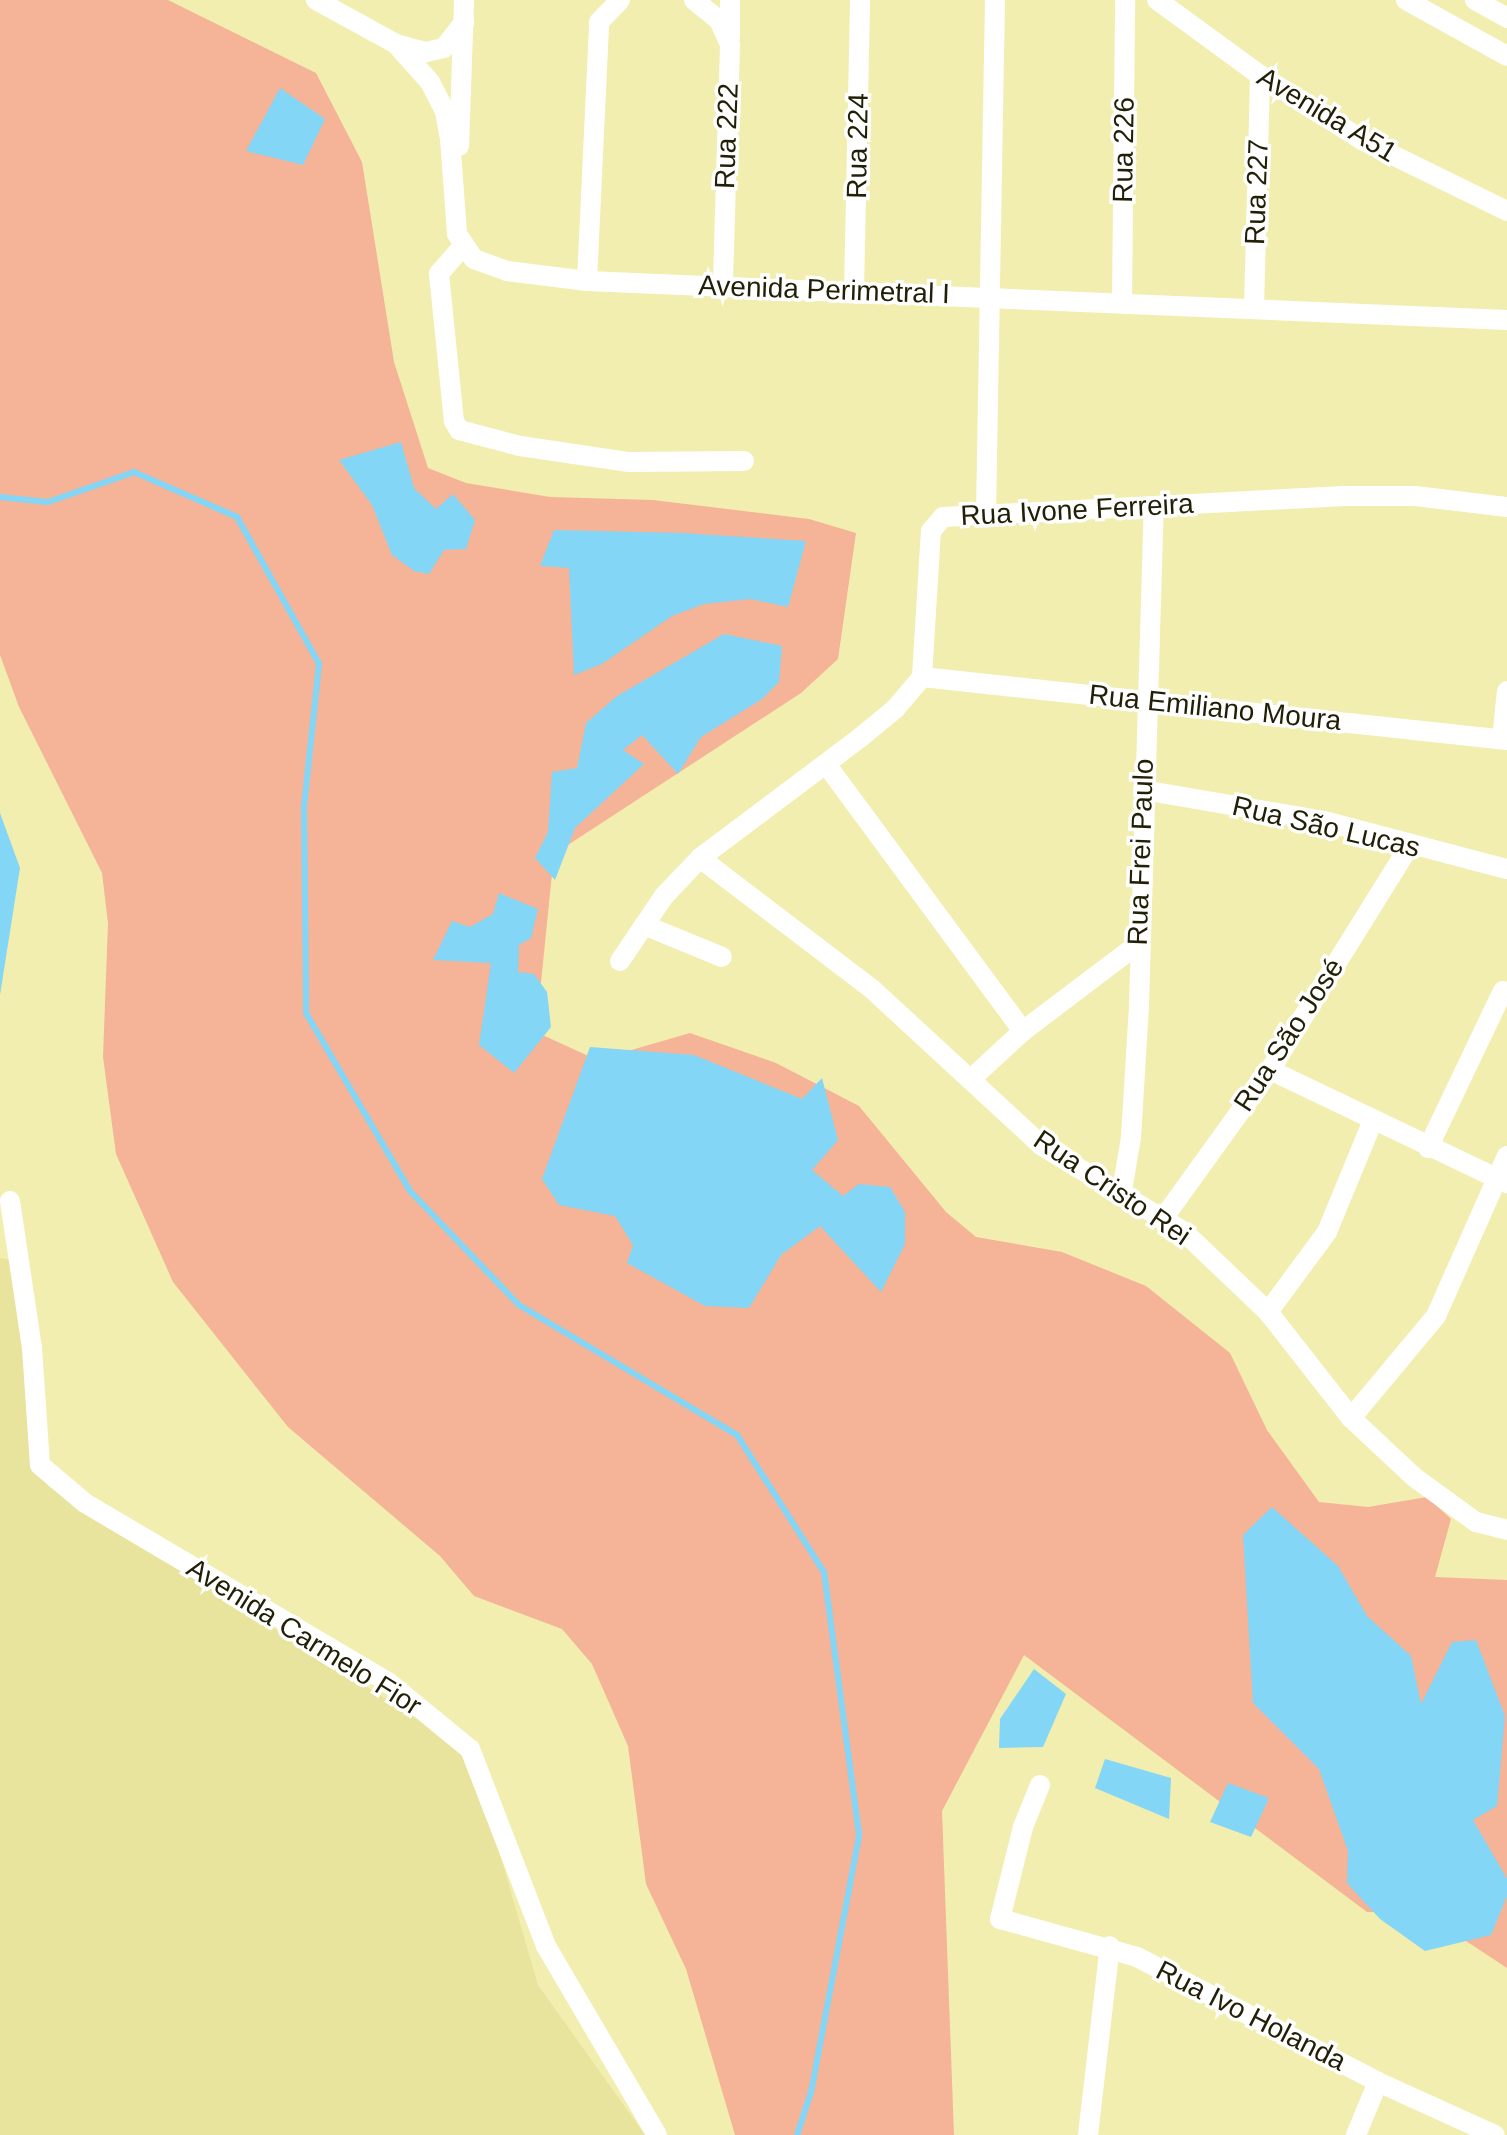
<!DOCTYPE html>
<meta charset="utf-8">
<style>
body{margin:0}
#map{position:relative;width:1507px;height:2135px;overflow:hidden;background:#f2eeaf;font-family:Arial,sans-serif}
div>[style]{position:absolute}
.built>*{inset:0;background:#e8e39d}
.green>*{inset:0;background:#f5b397}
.water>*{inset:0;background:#83d6f6}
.stream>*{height:6px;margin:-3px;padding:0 3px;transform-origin:3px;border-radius:3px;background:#83d6f6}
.minor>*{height:20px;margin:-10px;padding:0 10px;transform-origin:10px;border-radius:10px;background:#fff}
span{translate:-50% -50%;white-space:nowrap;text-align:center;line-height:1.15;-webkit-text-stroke:7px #fff;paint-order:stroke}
.street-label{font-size:28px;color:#211f06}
</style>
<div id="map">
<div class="built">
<div style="clip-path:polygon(0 1258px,12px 1260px,48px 1486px,470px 1752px,538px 1985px,645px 2135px,0 2135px)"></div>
</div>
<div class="green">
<div style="clip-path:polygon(0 0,168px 0,316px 73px,362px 162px,394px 362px,428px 468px,466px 483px,550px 497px,653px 500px,809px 519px,856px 533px,838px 659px,801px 693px,554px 854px,536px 1032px,597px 1060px,690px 1033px,776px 1063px,859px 1106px,946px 1212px,976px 1237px,1062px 1252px,1146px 1286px,1230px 1353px,1267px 1430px,1319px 1502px,1368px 1507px,1427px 1497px,1451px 1519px,1435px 1577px,1507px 1580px,1507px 1968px,1422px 1912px,1367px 1912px,1024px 1655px,942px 1811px,954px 2135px,735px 2135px,686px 1969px,646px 1884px,628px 1746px,592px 1664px,562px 1629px,474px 1596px,440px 1556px,288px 1427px,173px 1282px,116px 1154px,103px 1057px,108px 923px,102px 873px,19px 707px,0 655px)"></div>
</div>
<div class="water">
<div style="clip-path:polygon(280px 88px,325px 119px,303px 165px,246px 151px)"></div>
<div style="clip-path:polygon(401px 442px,414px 488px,436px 509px,453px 494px,475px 520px,466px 549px,444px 550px,429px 574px,414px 571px,392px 555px,372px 505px,339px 460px)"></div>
<div style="clip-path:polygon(554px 530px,682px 533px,806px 541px,788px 607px,750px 599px,704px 604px,672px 616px,602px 664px,574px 675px,569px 568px,540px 566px)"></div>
<div style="clip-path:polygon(724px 634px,782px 646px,779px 682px,762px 699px,701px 737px,678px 774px,642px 735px,623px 750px,644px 764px,575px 828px,555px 880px,535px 858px,548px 832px,552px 772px,577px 768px,586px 723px,617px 696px)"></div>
<div style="clip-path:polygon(0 813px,20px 868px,0 995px)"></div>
<div style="clip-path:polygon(499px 893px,538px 909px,531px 938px,519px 945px,518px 972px,534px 974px,547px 992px,551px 1027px,514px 1073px,479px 1045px,491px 963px,433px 960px,452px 921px,470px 927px,493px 914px)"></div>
<div style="clip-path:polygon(590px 1047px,694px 1055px,802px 1099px,822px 1078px,838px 1140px,812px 1170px,843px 1196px,859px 1184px,890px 1187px,905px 1212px,905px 1244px,881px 1292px,820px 1226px,781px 1255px,749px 1308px,705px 1306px,627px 1263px,633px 1245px,615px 1216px,559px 1205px,542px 1179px)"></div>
<div style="clip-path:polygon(1272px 1507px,1338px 1566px,1367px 1616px,1411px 1656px,1421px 1704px,1452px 1642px,1476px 1640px,1505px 1716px,1497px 1806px,1473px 1820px,1507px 1879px,1507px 1896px,1491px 1935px,1425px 1951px,1380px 1919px,1347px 1883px,1348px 1851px,1319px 1769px,1253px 1703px,1243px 1535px)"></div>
<div style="clip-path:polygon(1034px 1669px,1066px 1694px,1043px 1747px,999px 1748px,1000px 1719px)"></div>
<div style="clip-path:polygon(1105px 1759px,1171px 1778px,1169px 1819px,1095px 1788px)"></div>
<div style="clip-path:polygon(1228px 1783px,1269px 1798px,1251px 1837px,1210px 1822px)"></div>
</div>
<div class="stream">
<div style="left:0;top:497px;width:48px;rotate:5.9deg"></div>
<div style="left:48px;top:502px;width:91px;rotate:-19.2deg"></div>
<div style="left:134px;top:472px;width:112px;rotate:23.6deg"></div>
<div style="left:237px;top:517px;width:168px;rotate:60.8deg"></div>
<div style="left:319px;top:664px;width:143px;rotate:96deg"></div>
<div style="left:304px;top:806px;width:207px;rotate:89.4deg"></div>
<div style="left:306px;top:1013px;width:206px;rotate:59.7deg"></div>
<div style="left:410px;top:1191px;width:158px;rotate:46.3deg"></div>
<div style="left:519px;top:1305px;width:254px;rotate:30.8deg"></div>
<div style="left:737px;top:1435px;width:162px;rotate:57.6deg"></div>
<div style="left:824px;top:1572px;width:266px;rotate:82.4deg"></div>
<div style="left:859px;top:1836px;width:260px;rotate:100.6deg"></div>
<div style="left:811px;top:2092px;width:45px;rotate:108deg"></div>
</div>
<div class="minor">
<div style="left:316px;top:0;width:91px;rotate:28.8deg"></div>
<div style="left:396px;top:44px;width:51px;rotate:48.2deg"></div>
<div style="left:430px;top:82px;width:33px;rotate:63deg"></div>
<div style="left:445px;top:111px;width:27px;rotate:80deg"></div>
<div style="left:450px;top:138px;width:96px;rotate:85.8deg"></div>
<div style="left:457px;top:234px;width:30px;rotate:56deg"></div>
<div style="left:474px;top:259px;width:35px;rotate:20deg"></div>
<div style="left:507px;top:271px;width:81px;rotate:7.1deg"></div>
<div style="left:587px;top:281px;width:921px;rotate:2.43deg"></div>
<div style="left:694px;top:0;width:32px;rotate:39deg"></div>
<div style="left:719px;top:20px;width:27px;rotate:66deg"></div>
<div style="left:730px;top:45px;width:241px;rotate:91.7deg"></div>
<div style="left:1157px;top:0;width:127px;rotate:36.1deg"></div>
<div style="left:1260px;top:75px;width:121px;rotate:32.5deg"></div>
<div style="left:1362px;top:140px;width:161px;rotate:26.1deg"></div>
<div style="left:1406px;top:0;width:115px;rotate:29deg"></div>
<div style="left:1475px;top:0;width:37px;rotate:29deg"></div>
<div style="left:730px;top:37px;width:37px;rotate:-90deg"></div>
<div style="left:399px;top:45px;width:28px;rotate:15deg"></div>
<div style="left:426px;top:52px;width:18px;rotate:-13deg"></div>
<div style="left:444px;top:48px;width:33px;rotate:-52deg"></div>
<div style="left:459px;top:146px;width:146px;rotate:-88deg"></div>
<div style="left:463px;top:246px;width:37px;rotate:131deg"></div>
<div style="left:439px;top:274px;width:148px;rotate:84.2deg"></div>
<div style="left:454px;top:421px;width:10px;rotate:61deg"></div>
<div style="left:459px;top:430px;width:63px;rotate:14.7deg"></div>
<div style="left:520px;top:446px;width:110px;rotate:8.4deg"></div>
<div style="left:629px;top:462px;width:115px;rotate:-0.5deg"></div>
<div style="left:587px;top:281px;width:259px;rotate:-87.3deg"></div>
<div style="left:599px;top:22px;width:30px;rotate:-46deg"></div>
<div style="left:854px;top:291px;width:291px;rotate:-88.8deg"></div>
<div style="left:1122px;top:301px;width:301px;rotate:-89.4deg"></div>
<div style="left:1254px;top:308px;width:233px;rotate:-88.5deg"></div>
<div style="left:986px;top:514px;width:514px;rotate:-89deg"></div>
<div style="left:922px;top:677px;width:588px;rotate:6.15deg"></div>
<div style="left:1502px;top:739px;width:48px;rotate:-84.1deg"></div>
<div style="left:826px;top:764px;width:332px;rotate:53.6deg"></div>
<div style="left:1143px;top:790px;width:184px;rotate:9.7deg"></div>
<div style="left:1324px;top:821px;width:189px;rotate:14.7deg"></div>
<div style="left:700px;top:858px;width:216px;rotate:37.3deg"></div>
<div style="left:872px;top:989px;width:231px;rotate:42.7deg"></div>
<div style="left:1042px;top:1146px;width:165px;rotate:31.1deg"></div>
<div style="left:1183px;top:1231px;width:117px;rotate:43.6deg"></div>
<div style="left:1268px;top:1312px;width:135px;rotate:51.9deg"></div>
<div style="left:1351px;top:1418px;width:86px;rotate:43.1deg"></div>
<div style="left:1414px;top:1477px;width:77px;rotate:36deg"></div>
<div style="left:1476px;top:1522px;width:32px;rotate:14deg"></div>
<div style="left:644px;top:925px;width:84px;rotate:22.3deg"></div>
<div style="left:620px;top:961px;width:78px;rotate:-55.9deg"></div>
<div style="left:664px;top:896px;width:52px;rotate:-46.5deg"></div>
<div style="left:700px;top:858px;width:201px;rotate:-36.9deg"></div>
<div style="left:861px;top:737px;width:44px;rotate:-39.5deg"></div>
<div style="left:895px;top:709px;width:42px;rotate:-49.8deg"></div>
<div style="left:922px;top:677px;width:146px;rotate:-86.5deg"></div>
<div style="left:931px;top:531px;width:18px;rotate:-49deg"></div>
<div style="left:943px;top:517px;width:402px;rotate:-3deg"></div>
<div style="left:1344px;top:496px;width:71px"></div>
<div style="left:1415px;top:496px;width:93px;rotate:6.8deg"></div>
<div style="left:1270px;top:1070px;width:263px;rotate:25.5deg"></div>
<div style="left:971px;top:1079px;width:71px;rotate:-42.7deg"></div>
<div style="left:1023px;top:1031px;width:144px;rotate:-37.1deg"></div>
<div style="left:1428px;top:1148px;width:174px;rotate:-64.5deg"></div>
<div style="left:1121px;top:1197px;width:61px;rotate:-80.5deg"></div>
<div style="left:1131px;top:1137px;width:132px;rotate:-86.5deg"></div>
<div style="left:1139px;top:1005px;width:498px;rotate:-88.3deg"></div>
<div style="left:10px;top:1201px;width:149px;rotate:81.5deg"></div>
<div style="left:32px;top:1348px;width:117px;rotate:86.1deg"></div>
<div style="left:40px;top:1465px;width:59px;rotate:40.2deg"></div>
<div style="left:85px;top:1503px;width:352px;rotate:30.6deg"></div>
<div style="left:388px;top:1682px;width:106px;rotate:39.3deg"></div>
<div style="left:470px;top:1749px;width:211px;rotate:68.9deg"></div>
<div style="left:546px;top:1946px;width:219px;rotate:59.6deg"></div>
<div style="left:1162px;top:1220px;width:185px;rotate:-54.2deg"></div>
<div style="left:1270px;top:1070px;width:265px;rotate:-58.1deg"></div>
<div style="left:1268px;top:1312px;width:99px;rotate:-53.6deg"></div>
<div style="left:1327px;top:1232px;width:118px;rotate:-67.6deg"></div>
<div style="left:1351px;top:1418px;width:133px;rotate:-50.2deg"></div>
<div style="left:1436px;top:1316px;width:175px;rotate:-66.1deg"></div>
<div style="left:1040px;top:1785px;width:45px;rotate:112deg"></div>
<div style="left:1023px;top:1827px;width:95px;rotate:104deg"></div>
<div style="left:1000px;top:1919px;width:142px;rotate:15.5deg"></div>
<div style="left:1137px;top:1957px;width:271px;rotate:27.4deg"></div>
<div style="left:1378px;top:2082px;width:128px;rotate:24.4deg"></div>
<div style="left:1088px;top:2135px;width:190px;rotate:-83.4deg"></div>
<div style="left:1356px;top:2135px;width:57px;rotate:-67.5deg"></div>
</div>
<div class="street-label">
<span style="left:1327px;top:115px;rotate:31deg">Avenida A51</span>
<span style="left:727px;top:136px;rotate:-88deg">Rua 222</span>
<span style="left:858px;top:146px;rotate:-89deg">Rua 224</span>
<span style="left:1124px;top:150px;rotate:-89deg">Rua 226</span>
<span style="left:1257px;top:192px;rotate:-88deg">Rua 227</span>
<span style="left:824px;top:290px;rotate:2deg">Avenida Perimetral I</span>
<span style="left:1077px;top:510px;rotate:-3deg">Rua Ivone Ferreira</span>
<span style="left:1215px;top:708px;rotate:6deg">Rua Emiliano Moura</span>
<span style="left:1326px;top:827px;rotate:13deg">Rua São Lucas</span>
<span style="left:1141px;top:852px;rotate:-88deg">Rua Frei Paulo</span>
<span style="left:1289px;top:1035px;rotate:-57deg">Rua São José</span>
<span style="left:1112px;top:1188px;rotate:34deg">Rua Cristo Rei</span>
<span style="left:304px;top:1637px;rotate:32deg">Avenida Carmelo Fior</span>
<span style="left:1251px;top:2016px;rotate:27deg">Rua Ivo Holanda</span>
</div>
</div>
